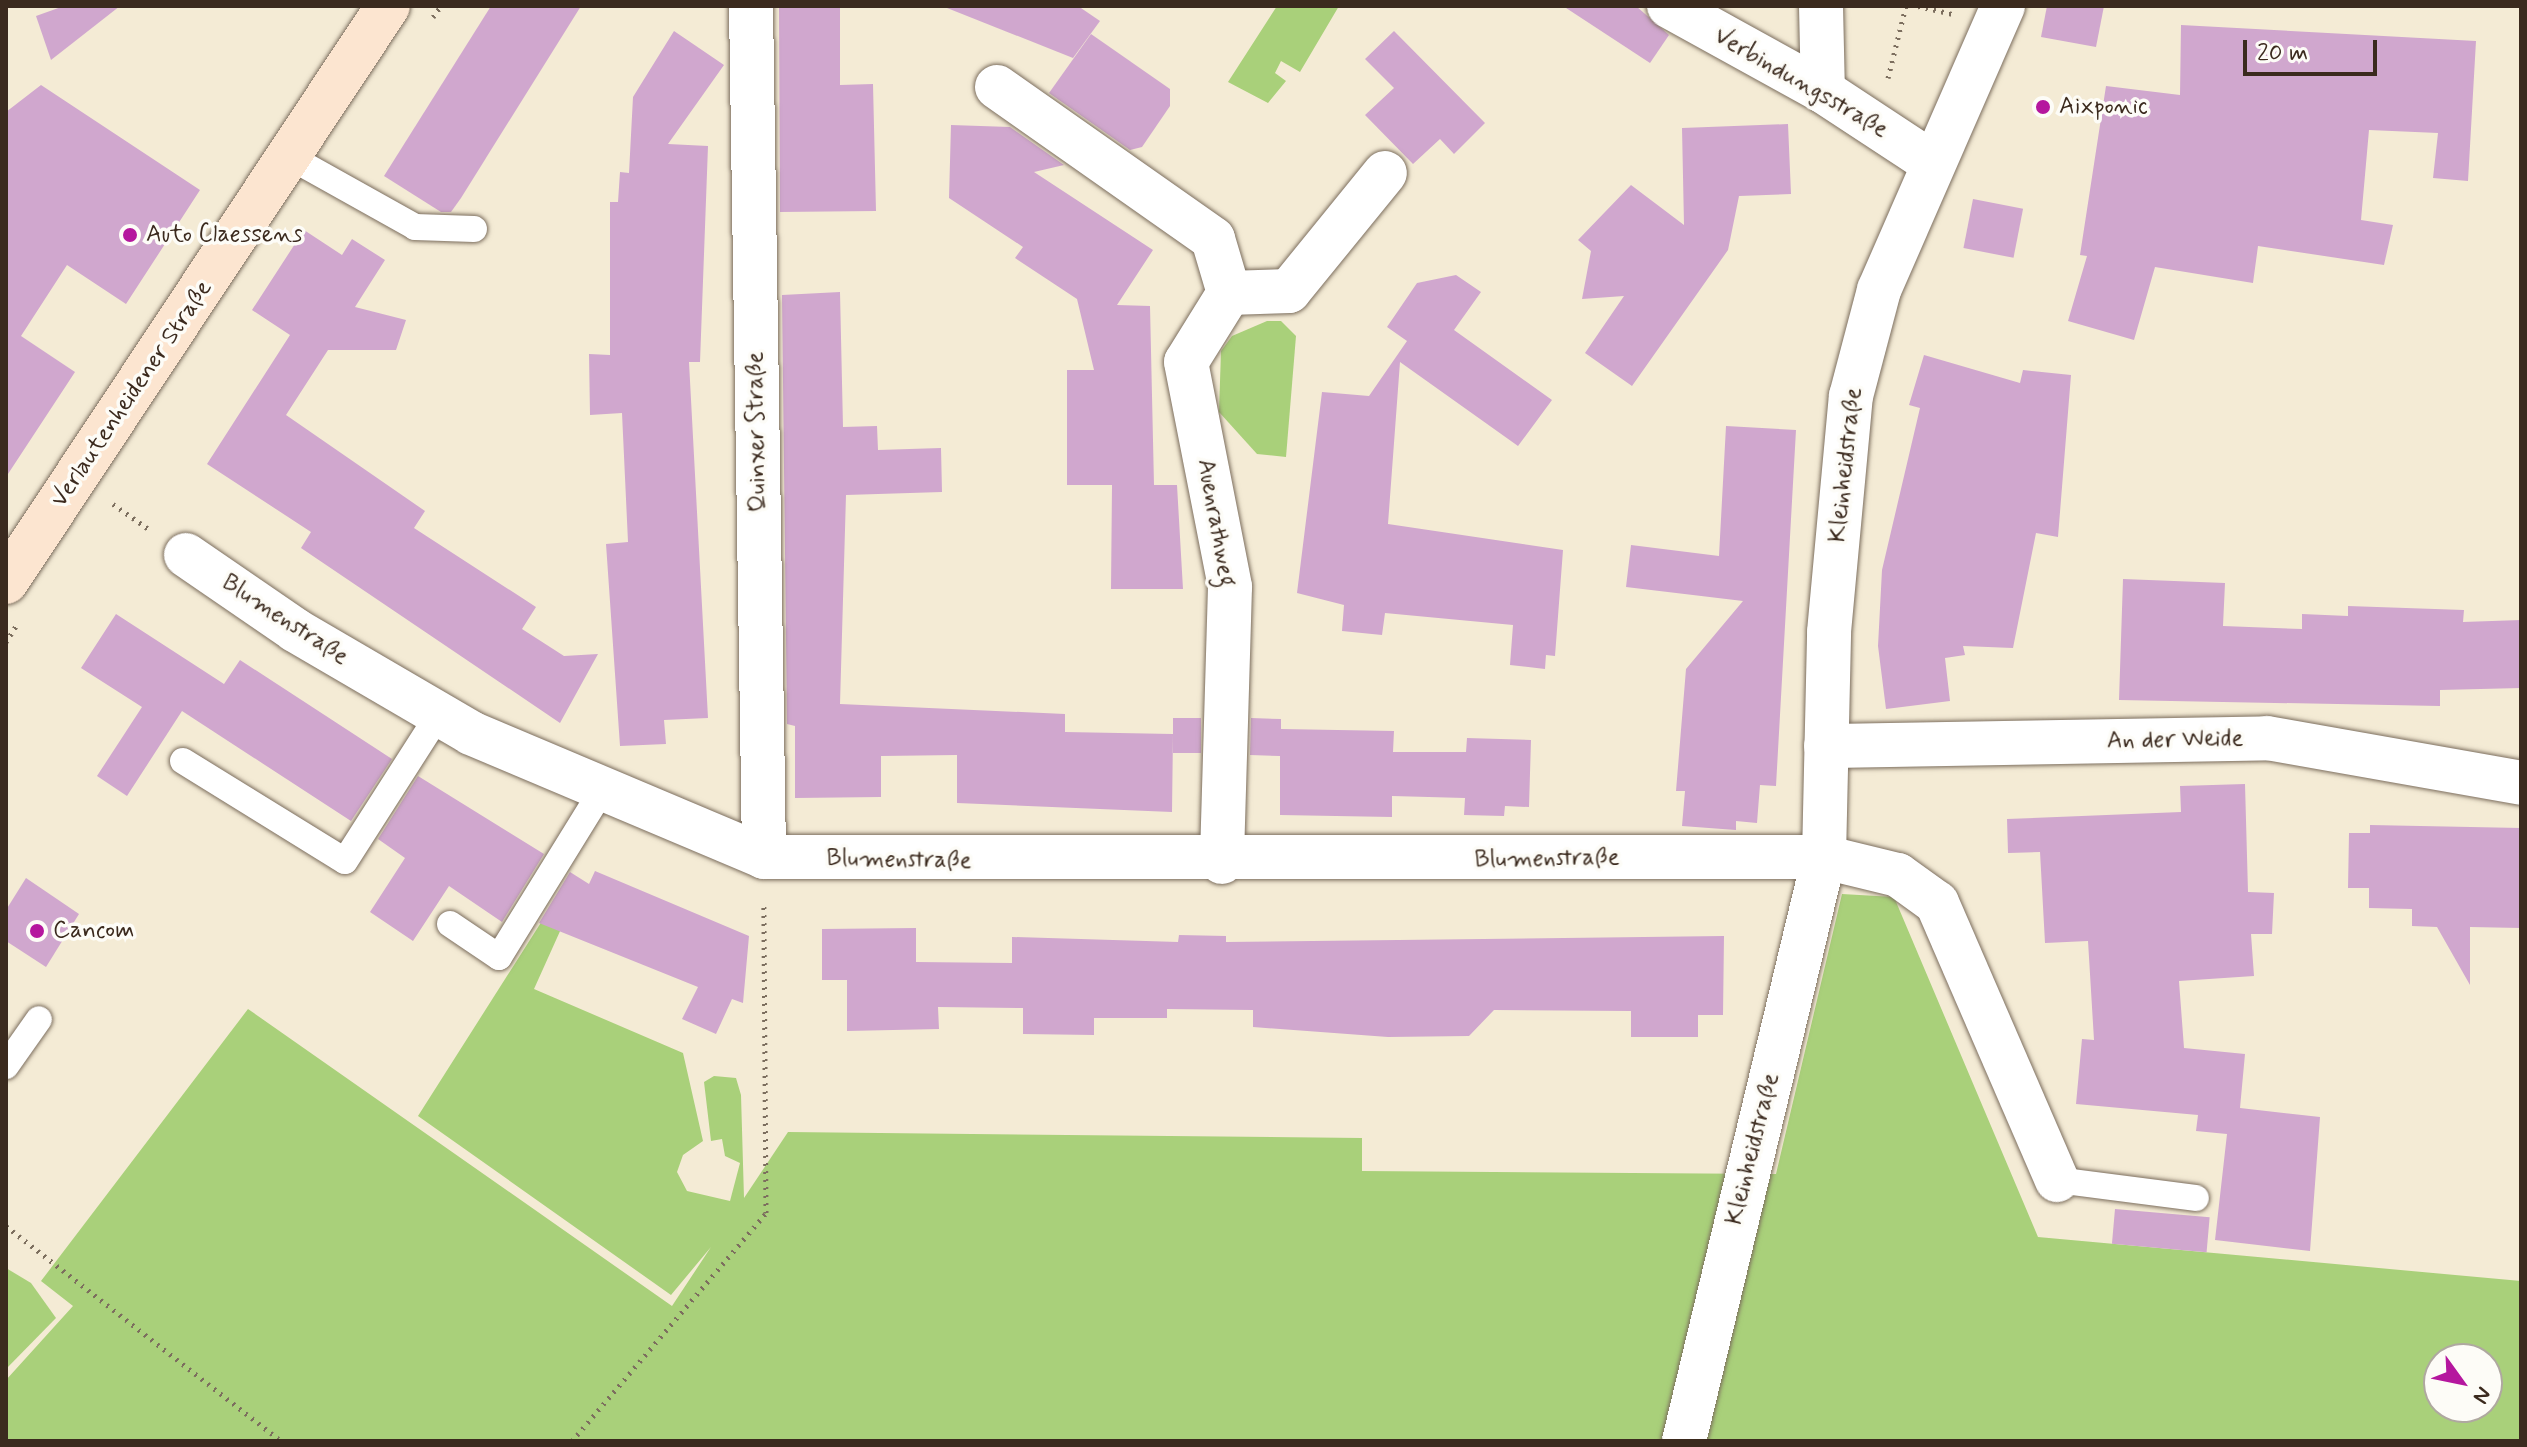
<!DOCTYPE html>
<meta charset="utf-8">
<style>
body{margin:0}
#map{position:relative;width:2527px;height:1447px;overflow:hidden;background:#f4ebd5;font-family:Mynerve,sans-serif}
div>[style]{position:absolute}
.green>*{inset:0;background:#a9d07a}
.building>*{inset:0;background:#d0a7ce;transform-origin:0 0}
.path>*{height:5px;margin-top:-2.5px;transform-origin:0;background:repeating-linear-gradient(90deg,#7c6e5e 0 2px,transparent 0 8px)}
.roads{filter:drop-shadow(0 0 2px #7c6e5e) drop-shadow(0 0 2px #7c6e5e)}
.service>*{height:26px;margin:-13px;padding:0 13px;transform-origin:13px;border-radius:13px;background:#fff}
.minor>*{height:44px;margin:-22px;padding:0 22px;transform-origin:22px;border-radius:22px;background:#fff}
.secondary>*{height:44px;margin:-22px;padding:0 22px;transform-origin:22px;border-radius:22px;background:#fce5d0}
.dots>*{width:22px;height:22px;translate:-50% -50%;box-sizing:border-box;border:4px solid #fdfcf7;border-radius:50%}
span{translate:-50% -50%;white-space:nowrap;text-align:center;line-height:1.15;-webkit-text-stroke:7px #fdfcf7;paint-order:stroke}
.street-label{font-size:24px;color:#3b2a1e}
.poi-label{font-size:24px;color:#3b2a1e}
.left{translate:0 -50%;text-align:left}
.frame{position:absolute;inset:0;border:8px solid #3b2a1e;pointer-events:none}
.north{position:absolute;left:2423px;top:1343px;width:80px;height:80px;box-sizing:border-box;background:#fdfcf7;border:2px solid #afa8a0;border-radius:50%;rotate:123deg;font-size:22px;font-weight:700;line-height:32px;text-align:center;color:#3b2a1e}
.north::after{content:'';display:block;margin:auto;width:28px;height:36px;background:#b5179e;clip-path:polygon(50% 0,100% 100%,50% 72%,0 100%)}
.scale{position:absolute;left:2243px;top:40px;width:134px;height:36px;box-sizing:border-box;border:4px solid #3b2a1e;border-top:0;padding-left:10px;font-size:24px;line-height:28px;white-space:nowrap;color:#3b2a1e;-webkit-text-stroke:6px #fdfcf7;paint-order:stroke}
</style>
<div id="map">
<div class="green">
<div style="clip-path:polygon(1277px 6px,1339px 6px,1300px 72px,1281px 61px,1275px 73px,1286px 81px,1268px 103px,1228px 82px)"></div>
<div style="clip-path:polygon(1267px 321px,1281px 321px,1296px 336px,1286px 457px,1257px 454px,1219px 412px,1221px 351px,1232px 336px)"></div>
<div style="clip-path:polygon(evenodd,1842px 894px,1894px 897px,2038px 1237px,2521px 1281px,2521px 1441px,6px 1441px,6px 1380px,73px 1306px,41px 1281px,248px 1009px,672px 1306px,711px 1247px,671px 1295px,418px 1116px,554px 902px,570px 909px,534px 989px,683px 1053px,703px 1141px,683px 1155px,677px 1172px,687px 1191px,730px 1201px,740px 1163px,725px 1156px,722px 1139px,711px 1141px,704px 1082px,714px 1076px,736px 1078px,741px 1095px,744px 1198px,788px 1132px,1362px 1138px,1362px 1171px,1776px 1174px,1842px 894px,2439px 1359px,2487px 1359px,2487px 1407px,2439px 1407px,2439px 1359px)"></div>
<div style="clip-path:polygon(6px 1268px,31px 1283px,56px 1318px,6px 1369px)"></div>
</div>
<div class="building">
<div style="clip-path:polygon(64px 6px,120px 6px,51px 60px,36px 16px)"></div>
<div style="clip-path:polygon(491px 6px,581px 6px,461px 198px,451px 212px,441px 212px,384px 176px)"></div>
<div style="clip-path:polygon(779px 6px,840px 6px,840px 85px,873px 84px,876px 211px,780px 212px)"></div>
<div style="clip-path:polygon(942px 6px,1078px 6px,1100px 21px,1073px 58px)"></div>
<div style="clip-path:polygon(1563px 6px,1636px 6px,1669px 35px,1650px 63px)"></div>
<div style="clip-path:polygon(2047px 6px,2104px 6px,2096px 47px,2041px 37px)"></div>
<div style="clip-path:polygon(2181px 25px,2476px 41px,2468px 181px,2433px 178px,2438px 133px,2369px 130px,2361px 220px,2393px 225px,2384px 265px,2258px 246px,2253px 283px,2155px 267px,2134px 340px,2068px 321px,2087px 256px,2080px 255px,2106px 86px,2180px 95px)"></div>
<div style="clip-path:polygon(674px 31px,724px 65px,668px 144px,708px 146px,700px 362px,689px 362px,708px 718px,664px 720px,666px 744px,620px 746px,606px 544px,628px 542px,622px 413px,590px 415px,589px 354px,610px 355px,610px 202px,618px 202px,620px 172px,629px 173px,633px 97px)"></div>
<div style="clip-path:polygon(1394px 31px,1485px 123px,1454px 154px,1440px 139px,1413px 164px,1365px 115px,1394px 88px,1365px 59px)"></div>
<div style="clip-path:polygon(1091px 34px,1170px 89px,1170px 106px,1142px 147px,1130px 150px,1049px 93px)"></div>
<div style="clip-path:polygon(41px 85px,200px 190px,126px 304px,67px 265px,21px 336px,75px 372px,6px 477px,6px 112px)"></div>
<div style="clip-path:polygon(1788px 124px,1791px 194px,1739px 196px,1728px 250px,1632px 386px,1585px 353px,1624px 296px,1582px 299px,1591px 251px,1578px 240px,1631px 185px,1684px 225px,1682px 128px)"></div>
<div style="clip-path:polygon(951px 125px,1010px 127px,1064px 165px,1034px 172px,1153px 250px,1117px 305px,1150px 306px,1154px 485px,1177px 485px,1183px 589px,1111px 589px,1112px 485px,1067px 485px,1067px 370px,1094px 370px,1077px 299px,1015px 258px,1023px 247px,949px 198px)"></div>
<div style="left:1973px;top:199px;width:51px;height:50px;rotate:11deg"></div>
<div style="clip-path:polygon(304px 230px,342px 255px,352px 239px,385px 260px,355px 307px,406px 320px,396px 350px,328px 350px,286px 415px,425px 511px,414px 528px,536px 607px,522px 629px,564px 656px,598px 654px,560px 723px,301px 548px,311px 532px,207px 464px,290px 335px,252px 310px)"></div>
<div style="clip-path:polygon(1456px 275px,1481px 292px,1454px 330px,1552px 400px,1518px 446px,1400px 362px,1388px 524px,1563px 550px,1555px 656px,1546px 655px,1545px 669px,1510px 665px,1513px 625px,1385px 613px,1382px 635px,1342px 631px,1344px 605px,1297px 593px,1322px 392px,1369px 396px,1407px 341px,1387px 327px,1417px 283px)"></div>
<div style="clip-path:polygon(840px 292px,843px 427px,877px 426px,878px 450px,941px 448px,942px 492px,846px 495px,840px 704px,1065px 714px,1065px 732px,1173px 734px,1172px 812px,957px 803px,957px 755px,881px 756px,881px 797px,795px 798px,795px 726px,787px 724px,782px 295px)"></div>
<div style="clip-path:polygon(1924px 355px,2020px 383px,2023px 370px,2071px 375px,2058px 537px,2036px 533px,2013px 648px,1963px 646px,1965px 655px,1945px 658px,1950px 701px,1886px 709px,1878px 646px,1882px 570px,1920px 408px,1909px 405px)"></div>
<div style="clip-path:polygon(1726px 426px,1796px 430px,1776px 786px,1760px 785px,1757px 823px,1736px 821px,1736px 830px,1682px 826px,1685px 791px,1676px 791px,1686px 669px,1743px 601px,1626px 587px,1631px 545px,1719px 556px)"></div>
<div style="clip-path:polygon(2123px 579px,2225px 583px,2223px 626px,2302px 629px,2302px 614px,2348px 616px,2348px 606px,2464px 610px,2463px 622px,2521px 620px,2521px 688px,2440px 690px,2440px 706px,2119px 700px)"></div>
<div style="clip-path:polygon(116px 614px,224px 684px,240px 660px,392px 759px,351px 821px,182px 711px,127px 796px,97px 776px,142px 707px,81px 668px)"></div>
<div style="left:1173px;top:718px;width:28px;height:35px"></div>
<div style="clip-path:polygon(1251px 718px,1281px 719px,1281px 729px,1394px 731px,1393px 752px,1466px 752px,1467px 738px,1531px 740px,1529px 807px,1505px 806px,1504px 816px,1464px 815px,1465px 798px,1392px 796px,1392px 817px,1280px 815px,1280px 756px,1250px 755px)"></div>
<div style="clip-path:polygon(418px 776px,544px 854px,502px 922px,449px 886px,413px 941px,370px 912px,405px 858px,378px 839px)"></div>
<div style="clip-path:polygon(2245px 784px,2248px 892px,2274px 893px,2272px 934px,2251px 934px,2254px 976px,2179px 981px,2184px 1048px,2245px 1054px,2240px 1108px,2320px 1117px,2310px 1251px,2215px 1240px,2227px 1134px,2196px 1131px,2198px 1115px,2076px 1104px,2082px 1039px,2094px 1040px,2088px 941px,2045px 943px,2040px 852px,2008px 853px,2007px 819px,2181px 812px,2180px 786px)"></div>
<div style="clip-path:polygon(2370px 825px,2521px 828px,2521px 928px,2470px 927px,2470px 985px,2437px 927px,2412px 926px,2412px 909px,2369px 908px,2369px 888px,2348px 888px,2349px 833px,2370px 833px)"></div>
<div style="clip-path:polygon(595px 871px,749px 936px,743px 1003px,732px 999px,716px 1034px,682px 1019px,698px 987px,539px 923px,570px 872px,589px 884px)"></div>
<div style="clip-path:polygon(26px 878px,79px 914px,46px 967px,6px 941px,6px 910px)"></div>
<div style="clip-path:polygon(916px 928px,916px 962px,1012px 963px,1012px 937px,1178px 942px,1179px 935px,1226px 936px,1226px 942px,1724px 936px,1723px 1015px,1698px 1015px,1698px 1037px,1631px 1037px,1631px 1011px,1494px 1010px,1469px 1036px,1388px 1037px,1253px 1027px,1253px 1010px,1167px 1009px,1167px 1018px,1094px 1018px,1094px 1035px,1023px 1034px,1023px 1008px,938px 1007px,939px 1029px,847px 1031px,847px 980px,822px 980px,822px 929px)"></div>
<div style="left:2115px;top:1209px;width:95px;height:35px;rotate:5deg"></div>
</div>
<div class="path">
<div style="left:1918px;top:6px;width:35px;rotate:13deg"></div>
<div style="left:433px;top:17px;width:14px;rotate:-54deg"></div>
<div style="left:1888px;top:78px;width:74px;rotate:-76deg"></div>
<div style="left:113px;top:504px;width:45px;rotate:35.1deg"></div>
<div style="left:6px;top:642px;width:19px;rotate:-58deg"></div>
<div style="left:6px;top:1226px;width:349px;rotate:38deg"></div>
<div style="left:572px;top:1441px;width:299px;rotate:-49.6deg"></div>
<div style="left:766px;top:1213px;width:311px;rotate:-90.4deg"></div>
</div>
<div class="roads">
<div class="service">
<div style="left:290px;top:157px;width:143px;rotate:29.2deg"></div>
<div style="left:415px;top:227px;width:59px;rotate:1.9deg"></div>
<div style="left:183px;top:761px;width:190px;rotate:31.7deg"></div>
<div style="left:345px;top:861px;width:174px;rotate:-57.4deg"></div>
<div style="left:450px;top:924px;width:59px;rotate:34deg"></div>
<div style="left:499px;top:957px;width:196px;rotate:-58.3deg"></div>
<div style="left:6px;top:1066px;width:57px;rotate:-54.9deg"></div>
<div style="left:2057px;top:1180px;width:140px;rotate:7.4deg"></div>
</div>
<div class="minor">
<div style="left:751px;top:6px;width:851px;rotate:89.12deg"></div>
<div style="left:1669px;top:6px;width:176px;rotate:28.9deg"></div>
<div style="left:1823px;top:91px;width:129px;rotate:33.3deg"></div>
<div style="left:1821px;top:6px;width:85px;rotate:88.7deg"></div>
<div style="left:997px;top:87px;width:264px;rotate:35.1deg"></div>
<div style="left:1213px;top:239px;width:56px;rotate:73.5deg"></div>
<div style="left:1229px;top:293px;width:81px;rotate:121.9deg"></div>
<div style="left:1186px;top:362px;width:229px;rotate:78.9deg"></div>
<div style="left:1230px;top:587px;width:275px;rotate:91.7deg"></div>
<div style="left:1229px;top:293px;width:60px;rotate:-1.9deg"></div>
<div style="left:1289px;top:291px;width:152px;rotate:-50.9deg"></div>
<div style="left:186px;top:555px;width:132px;rotate:34.5deg"></div>
<div style="left:295px;top:630px;width:204px;rotate:30.3deg"></div>
<div style="left:471px;top:733px;width:318px;rotate:22.9deg"></div>
<div style="left:764px;top:857px;width:1060px"></div>
<div style="left:1824px;top:857px;width:76px;rotate:13.7deg"></div>
<div style="left:1898px;top:875px;width:48px;rotate:35.7deg"></div>
<div style="left:1937px;top:903px;width:302px;rotate:66.6deg"></div>
<div style="left:1826px;top:746px;width:441px;rotate:-1deg"></div>
<div style="left:2267px;top:738px;width:258px;rotate:10deg"></div>
<div style="left:1684px;top:1441px;width:601px;rotate:-76.52deg"></div>
<div style="left:1824px;top:857px;width:225px;rotate:-88.7deg"></div>
<div style="left:1829px;top:632px;width:237px;rotate:-84.7deg"></div>
<div style="left:1851px;top:396px;width:110px;rotate:-75.2deg"></div>
<div style="left:1879px;top:290px;width:310px;rotate:-66.4deg"></div>
</div>
<div class="secondary">
<div style="left:6px;top:582px;width:691px;rotate:-56.45deg"></div>
</div>
</div>
<div class="dots">
<div style="left:2043px;top:107px;background:#b5179e"></div>
<div style="left:130px;top:235px;background:#b5179e"></div>
<div style="left:37px;top:931px;background:#b5179e"></div>
</div>
<div class="street-label">
<span style="left:1801px;top:83px;rotate:30deg">Verbindungsstraße</span>
<span style="left:132px;top:394px;rotate:-56deg">Verlautenheidener Straße</span>
<span style="left:757px;top:432px;rotate:-91deg">Quinxer Straße</span>
<span style="left:1846px;top:465px;rotate:-84deg">Kleinheidstraße</span>
<span style="left:1216px;top:523px;rotate:80deg">Auenrathweg</span>
<span style="left:285px;top:620px;rotate:33deg">Blumenstraße</span>
<span style="left:2175px;top:740px;rotate:-1deg">An der Weide</span>
<span style="left:1547px;top:859px;rotate:-1deg">Blumenstraße</span>
<span style="left:899px;top:860px;rotate:1deg">Blumenstraße</span>
<span style="left:1753px;top:1149px;rotate:-76deg">Kleinheidstraße</span>
</div>
<div class="poi-label">
<span class="left" style="left:2059px;top:107px">Aixponic</span>
<span class="left" style="left:146px;top:235px">Auto Claessens</span>
<span class="left" style="left:53px;top:931px">Cancom</span>
</div>
<div class="frame"></div>
<div class="north">N</div>
<div class="scale">20 m</div>
</div>
